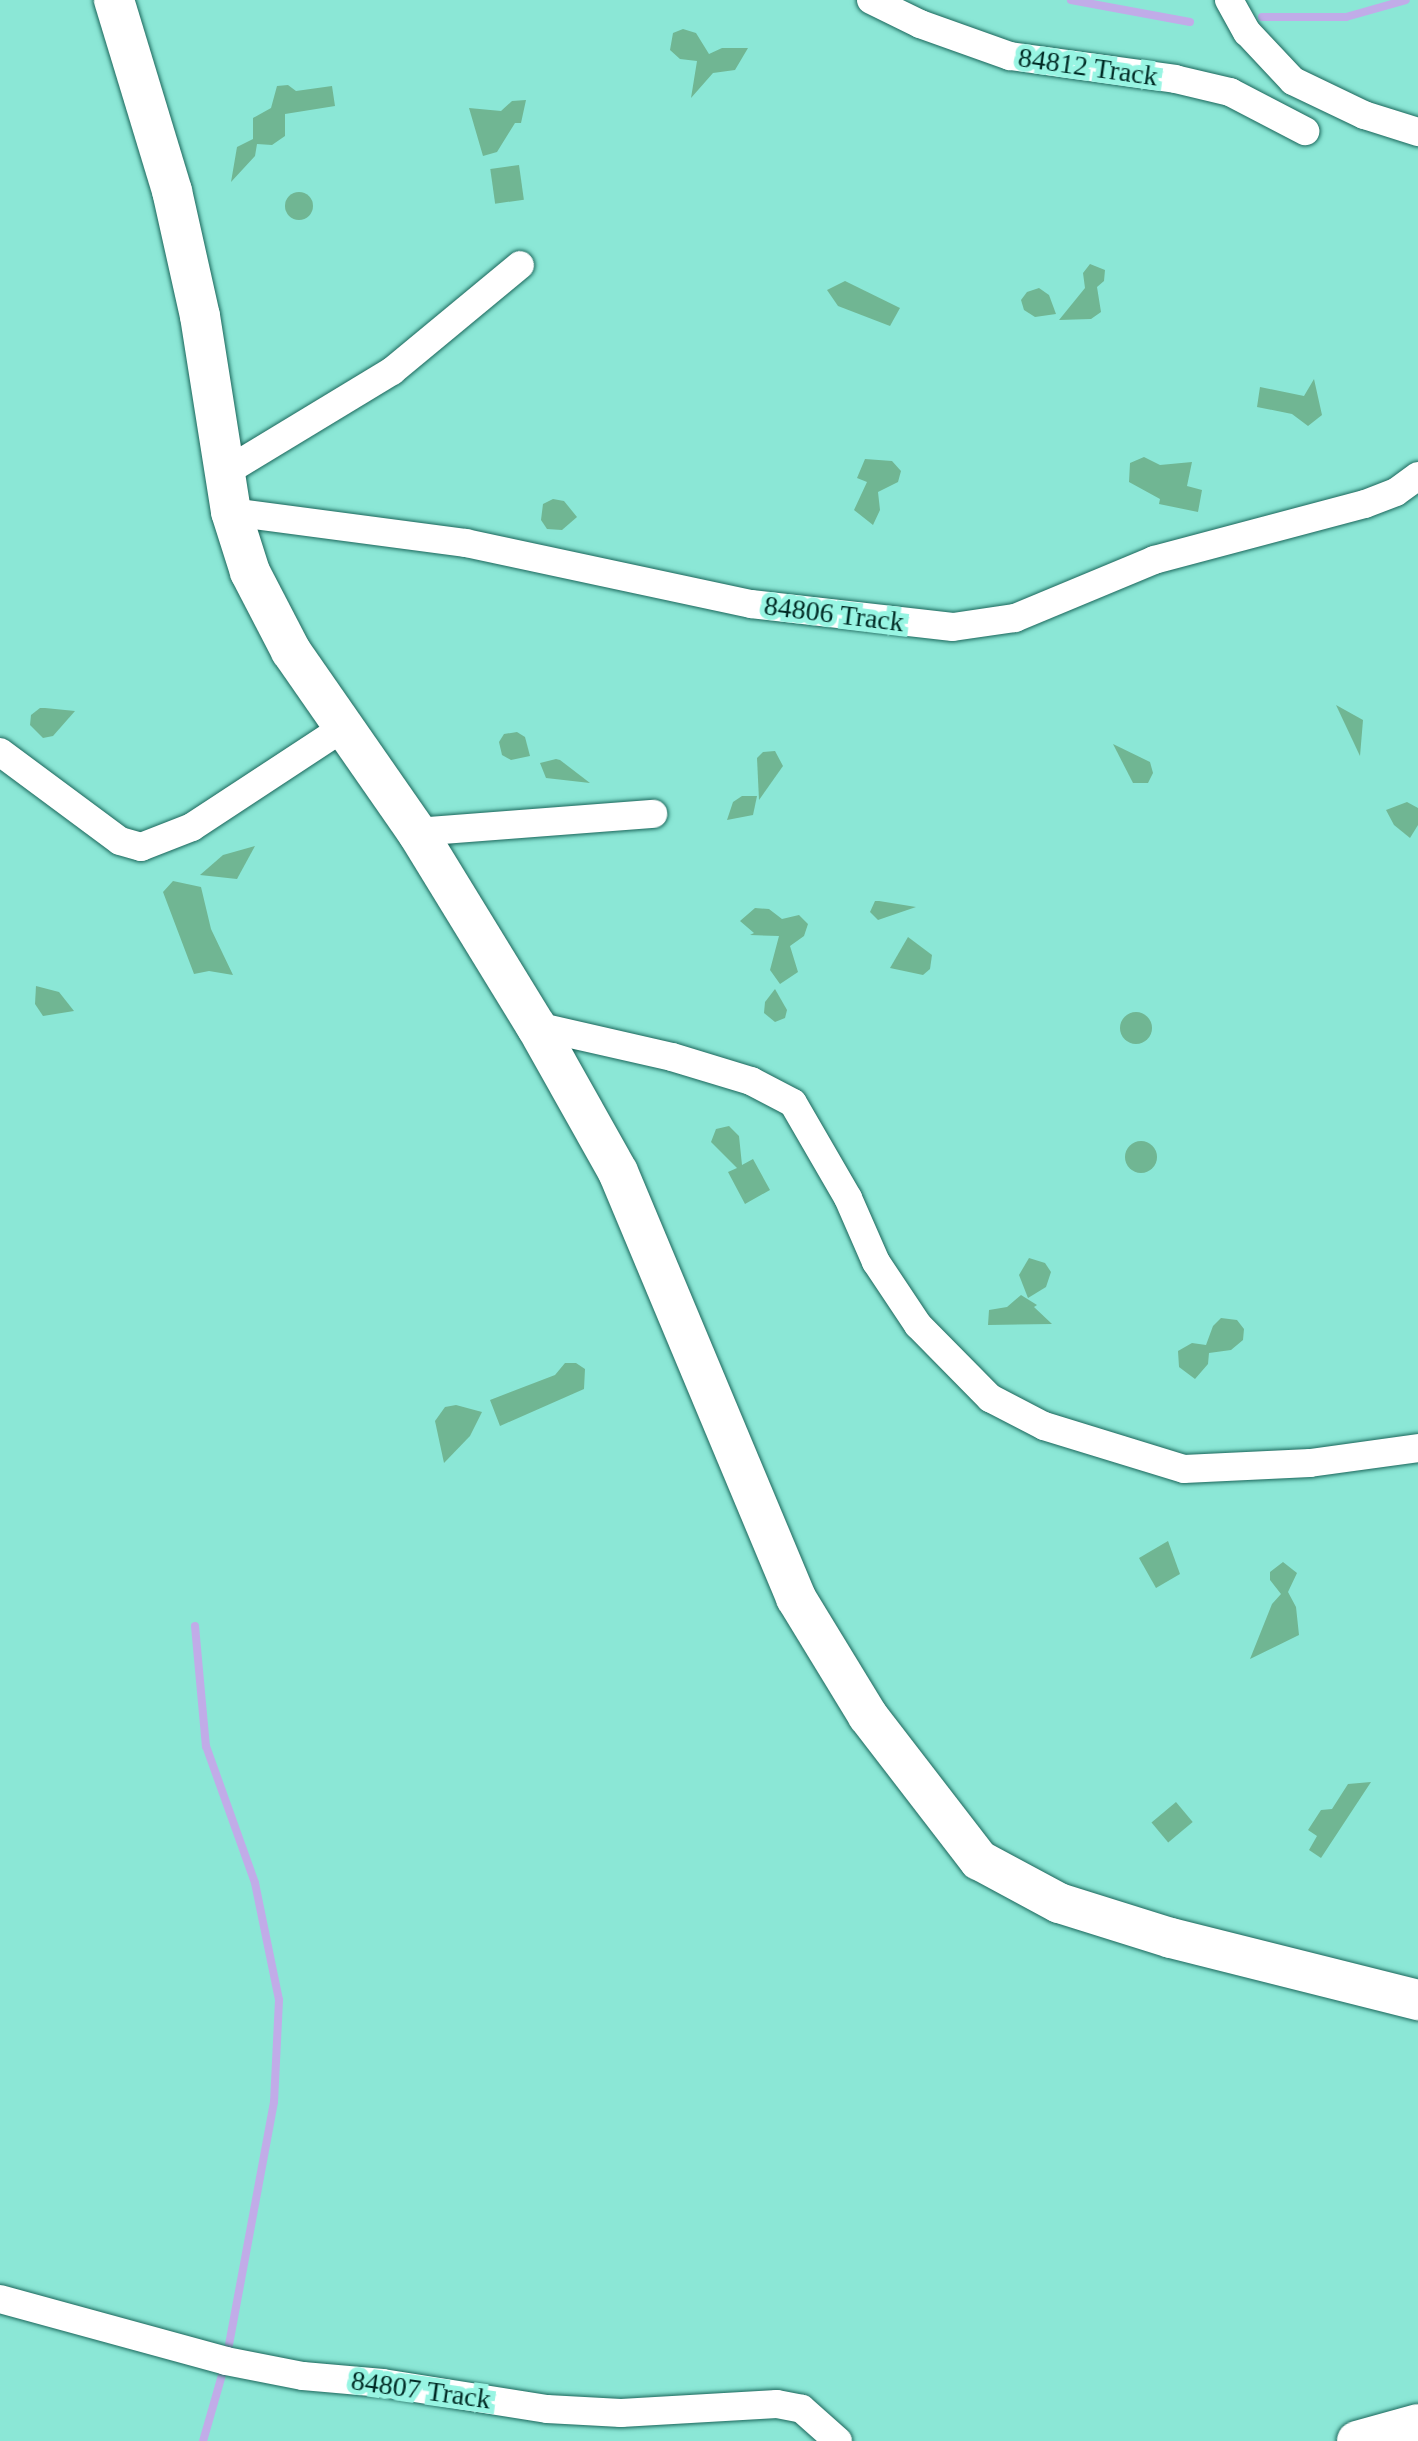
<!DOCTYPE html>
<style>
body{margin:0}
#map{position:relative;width:1418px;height:2441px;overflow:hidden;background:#8be7d6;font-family:"Times New Roman",serif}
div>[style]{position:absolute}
.stream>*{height:8px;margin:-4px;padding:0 4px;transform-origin:4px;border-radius:4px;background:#c1ace8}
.building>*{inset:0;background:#70b693;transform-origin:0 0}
.round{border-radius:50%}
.roads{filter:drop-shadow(0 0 2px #1b665b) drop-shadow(0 0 2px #1b665b)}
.street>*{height:28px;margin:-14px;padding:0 14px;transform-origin:14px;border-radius:14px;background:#fff}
.secondary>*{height:40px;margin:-20px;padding:0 20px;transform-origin:20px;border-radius:20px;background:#fff}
span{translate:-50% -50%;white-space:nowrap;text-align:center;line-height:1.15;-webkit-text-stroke:10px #98f5e3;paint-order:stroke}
.street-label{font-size:28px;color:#002b25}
</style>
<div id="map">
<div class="stream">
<div style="left:1071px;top:0;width:121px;rotate:10.5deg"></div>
<div style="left:1262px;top:17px;width:84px"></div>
<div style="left:1346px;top:17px;width:62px;rotate:-15.8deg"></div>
<div style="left:195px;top:1626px;width:121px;rotate:84.8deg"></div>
<div style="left:206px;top:1746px;width:145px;rotate:70.3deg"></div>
<div style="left:255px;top:1883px;width:119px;rotate:78.4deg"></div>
<div style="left:279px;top:2000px;width:102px;rotate:92.8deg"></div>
<div style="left:274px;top:2102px;width:263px;rotate:100.5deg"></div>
<div style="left:226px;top:2361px;width:83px;rotate:106deg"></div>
</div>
<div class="building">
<div style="clip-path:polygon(683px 29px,696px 33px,709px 54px,722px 48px,748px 48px,735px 70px,713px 73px,691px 98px,697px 61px,680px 59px,670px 50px,673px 33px)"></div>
<div style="clip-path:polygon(288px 85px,296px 91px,332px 86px,335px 106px,285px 114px,285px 136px,272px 145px,257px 144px,255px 156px,231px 182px,237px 147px,253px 139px,253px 118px,271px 108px,277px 86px)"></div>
<div style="clip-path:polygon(526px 100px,521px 123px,515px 123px,497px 152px,483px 156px,469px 108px,501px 111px,512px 101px)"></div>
<div style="left:519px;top:165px;width:35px;height:29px;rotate:82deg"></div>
<div class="round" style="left:285px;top:192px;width:28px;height:28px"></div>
<div style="clip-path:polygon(1090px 264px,1105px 270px,1104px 281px,1097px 287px,1101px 312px,1091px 319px,1059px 320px,1085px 288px,1083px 273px)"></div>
<div style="clip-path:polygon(845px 281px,900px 308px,890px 326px,838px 306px,827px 290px)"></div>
<div style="clip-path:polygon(1039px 288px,1049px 295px,1056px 314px,1035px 317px,1024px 310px,1021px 300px,1027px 292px)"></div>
<div style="clip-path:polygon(1314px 379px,1322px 415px,1308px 426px,1292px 414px,1257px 407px,1260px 387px,1304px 396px)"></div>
<div style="clip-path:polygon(1144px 457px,1160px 465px,1192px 462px,1187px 486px,1202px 490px,1198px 512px,1159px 504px,1160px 499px,1129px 482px,1130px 463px)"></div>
<div style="clip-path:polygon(865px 459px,892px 461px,901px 471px,898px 482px,878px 492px,880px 510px,873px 525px,854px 510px,867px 482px,857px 478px)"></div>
<div style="clip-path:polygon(553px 499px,564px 501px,577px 517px,562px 530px,547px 529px,541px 520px,543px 504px)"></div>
<div style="clip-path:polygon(1336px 705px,1363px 720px,1360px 756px)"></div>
<div style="clip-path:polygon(40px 708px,45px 708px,75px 711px,53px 736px,43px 738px,30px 725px,31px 715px)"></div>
<div style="clip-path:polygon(517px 732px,525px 737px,530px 756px,511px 760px,502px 755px,499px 742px,504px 734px)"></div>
<div style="clip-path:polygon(1113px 744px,1150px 762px,1153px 773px,1148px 783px,1133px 783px)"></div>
<div style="clip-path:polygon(775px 751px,783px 766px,759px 800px,757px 758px,763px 752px)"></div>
<div style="clip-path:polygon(556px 759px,560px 760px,590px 783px,546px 778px,540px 763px)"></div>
<div style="clip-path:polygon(742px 796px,757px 796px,753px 815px,727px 820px,733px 802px)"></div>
<div style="clip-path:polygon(1407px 802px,1418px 808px,1418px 825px,1410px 838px,1394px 825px,1386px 810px)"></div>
<div style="clip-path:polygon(255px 846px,237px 879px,200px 875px,223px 855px)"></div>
<div style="clip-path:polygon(173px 881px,201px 887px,211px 929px,233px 975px,209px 971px,194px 974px,163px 892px)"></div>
<div style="clip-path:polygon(875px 901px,879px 901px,916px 907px,878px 920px,870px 912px)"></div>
<div style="clip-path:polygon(755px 908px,769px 909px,782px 919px,799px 915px,808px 924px,804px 936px,790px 946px,798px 972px,780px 984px,770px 970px,779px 936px,750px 935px,754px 933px,740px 921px)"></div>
<div style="clip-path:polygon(908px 937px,932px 955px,930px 969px,923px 975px,890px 968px)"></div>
<div style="clip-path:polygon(36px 986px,59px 992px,74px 1011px,43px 1016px,35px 1004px)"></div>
<div style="clip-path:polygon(775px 989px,787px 1010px,785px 1018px,775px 1022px,764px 1013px,765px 1002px)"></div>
<div class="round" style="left:1120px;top:1012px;width:32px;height:32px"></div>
<div style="clip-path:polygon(729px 1126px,739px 1136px,742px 1165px,753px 1159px,770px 1190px,745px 1204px,728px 1172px,737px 1168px,711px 1142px,716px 1129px)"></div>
<div class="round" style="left:1125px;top:1141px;width:32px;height:32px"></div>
<div style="clip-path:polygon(1029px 1258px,1045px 1263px,1051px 1272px,1046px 1287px,1028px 1298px,1019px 1275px)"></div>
<div style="clip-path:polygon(1021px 1295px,1037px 1305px,1034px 1307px,1052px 1324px,988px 1325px,989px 1310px,1007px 1307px)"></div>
<div style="clip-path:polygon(1221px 1318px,1237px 1320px,1244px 1329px,1243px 1340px,1231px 1350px,1209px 1353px,1208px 1364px,1195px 1379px,1179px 1367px,1178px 1351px,1192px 1343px,1206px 1345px,1213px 1326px)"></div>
<div style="clip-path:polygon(565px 1363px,576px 1363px,585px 1369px,584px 1389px,500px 1426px,490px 1400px,555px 1375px)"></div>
<div style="clip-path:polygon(456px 1405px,482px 1412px,470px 1436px,444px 1463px,435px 1421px,445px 1407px)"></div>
<div style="clip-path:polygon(1168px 1541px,1180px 1574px,1156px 1588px,1139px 1558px)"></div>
<div style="clip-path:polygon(1283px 1562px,1297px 1573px,1288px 1592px,1296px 1607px,1299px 1635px,1250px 1659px,1272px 1604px,1281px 1594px,1270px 1580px,1270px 1572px)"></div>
<div style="clip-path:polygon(1371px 1782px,1321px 1858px,1309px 1850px,1317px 1836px,1308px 1830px,1321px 1810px,1332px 1809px,1348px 1784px)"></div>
<div style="left:1176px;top:1802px;width:26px;height:32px;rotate:50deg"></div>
</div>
<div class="roads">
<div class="street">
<div style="left:871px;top:0;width:55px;rotate:26.1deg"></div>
<div style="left:920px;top:24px;width:96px;rotate:19.6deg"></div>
<div style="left:1010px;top:56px;width:167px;rotate:7.9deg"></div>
<div style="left:1175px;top:79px;width:57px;rotate:13.3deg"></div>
<div style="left:1230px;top:92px;width:85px;rotate:27.5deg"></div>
<div style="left:1229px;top:0;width:37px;rotate:61deg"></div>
<div style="left:1247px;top:32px;width:67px;rotate:46.8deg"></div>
<div style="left:1293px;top:81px;width:79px;rotate:25.6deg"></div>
<div style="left:1364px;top:115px;width:57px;rotate:17.5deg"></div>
<div style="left:227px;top:471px;width:193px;rotate:-31.2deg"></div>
<div style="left:392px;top:371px;width:166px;rotate:-39.6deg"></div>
<div style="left:231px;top:512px;width:237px;rotate:7.5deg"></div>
<div style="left:466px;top:543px;width:291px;rotate:12.1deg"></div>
<div style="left:751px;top:604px;width:203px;rotate:6.5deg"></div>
<div style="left:953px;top:627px;width:63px;rotate:-8.3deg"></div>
<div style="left:1015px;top:618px;width:151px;rotate:-22.6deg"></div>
<div style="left:1154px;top:560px;width:218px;rotate:-14.9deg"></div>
<div style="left:1365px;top:504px;width:33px;rotate:-21deg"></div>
<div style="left:1396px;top:492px;width:27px;rotate:-36deg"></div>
<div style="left:0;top:752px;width:149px;rotate:36.6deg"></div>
<div style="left:120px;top:841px;width:22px;rotate:16deg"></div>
<div style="left:141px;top:847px;width:55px;rotate:-21.4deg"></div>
<div style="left:192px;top:827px;width:182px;rotate:-33.3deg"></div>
<div style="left:417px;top:832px;width:237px;rotate:-4.4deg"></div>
<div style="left:536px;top:1026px;width:139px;rotate:12.8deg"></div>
<div style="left:672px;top:1057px;width:83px;rotate:16.9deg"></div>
<div style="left:751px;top:1081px;width:47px;rotate:27.6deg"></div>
<div style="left:793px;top:1103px;width:110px;rotate:59.9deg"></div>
<div style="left:848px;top:1198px;width:70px;rotate:66.4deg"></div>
<div style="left:876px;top:1262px;width:76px;rotate:56.3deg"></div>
<div style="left:918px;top:1325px;width:103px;rotate:45.4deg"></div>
<div style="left:990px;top:1398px;width:61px;rotate:27.4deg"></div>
<div style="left:1044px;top:1426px;width:146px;rotate:17.1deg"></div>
<div style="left:1184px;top:1469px;width:126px;rotate:-2.7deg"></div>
<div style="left:1310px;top:1463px;width:109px;rotate:-7.9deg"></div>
<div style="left:0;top:2299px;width:234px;rotate:15.3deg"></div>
<div style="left:226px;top:2361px;width:78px;rotate:11deg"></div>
<div style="left:303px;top:2376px;width:80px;rotate:5deg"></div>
<div style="left:383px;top:2383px;width:166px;rotate:9deg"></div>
<div style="left:547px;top:2409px;width:74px;rotate:3.1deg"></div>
<div style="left:621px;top:2413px;width:156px;rotate:-3.3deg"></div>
<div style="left:777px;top:2404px;width:25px;rotate:11deg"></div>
<div style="left:802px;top:2409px;width:48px;rotate:41.6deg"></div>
</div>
<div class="secondary">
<div style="left:114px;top:0;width:200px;rotate:73.1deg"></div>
<div style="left:172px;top:191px;width:128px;rotate:77.4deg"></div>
<div style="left:200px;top:316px;width:198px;rotate:81deg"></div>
<div style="left:231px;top:512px;width:63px;rotate:72.4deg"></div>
<div style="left:250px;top:572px;width:89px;rotate:62.6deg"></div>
<div style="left:291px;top:651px;width:221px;rotate:55.2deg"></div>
<div style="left:417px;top:832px;width:228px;rotate:58.5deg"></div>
<div style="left:536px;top:1026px;width:167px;rotate:60.7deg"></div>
<div style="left:618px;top:1172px;width:462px;rotate:67.3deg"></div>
<div style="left:796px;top:1598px;width:138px;rotate:58.6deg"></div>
<div style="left:868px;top:1716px;width:182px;rotate:52.4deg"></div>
<div style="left:979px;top:1860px;width:91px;rotate:28.3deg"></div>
<div style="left:1059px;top:1903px;width:117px;rotate:17.4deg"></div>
<div style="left:1171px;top:1938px;width:255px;rotate:14.1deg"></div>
<div style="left:1357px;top:2441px;width:63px;rotate:-15.6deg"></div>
</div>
</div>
<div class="street-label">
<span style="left:1088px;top:67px;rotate:8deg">84812 Track</span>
<span style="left:834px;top:614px;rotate:7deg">84806 Track</span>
<span style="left:421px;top:2390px;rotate:8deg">84807 Track</span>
</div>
</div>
